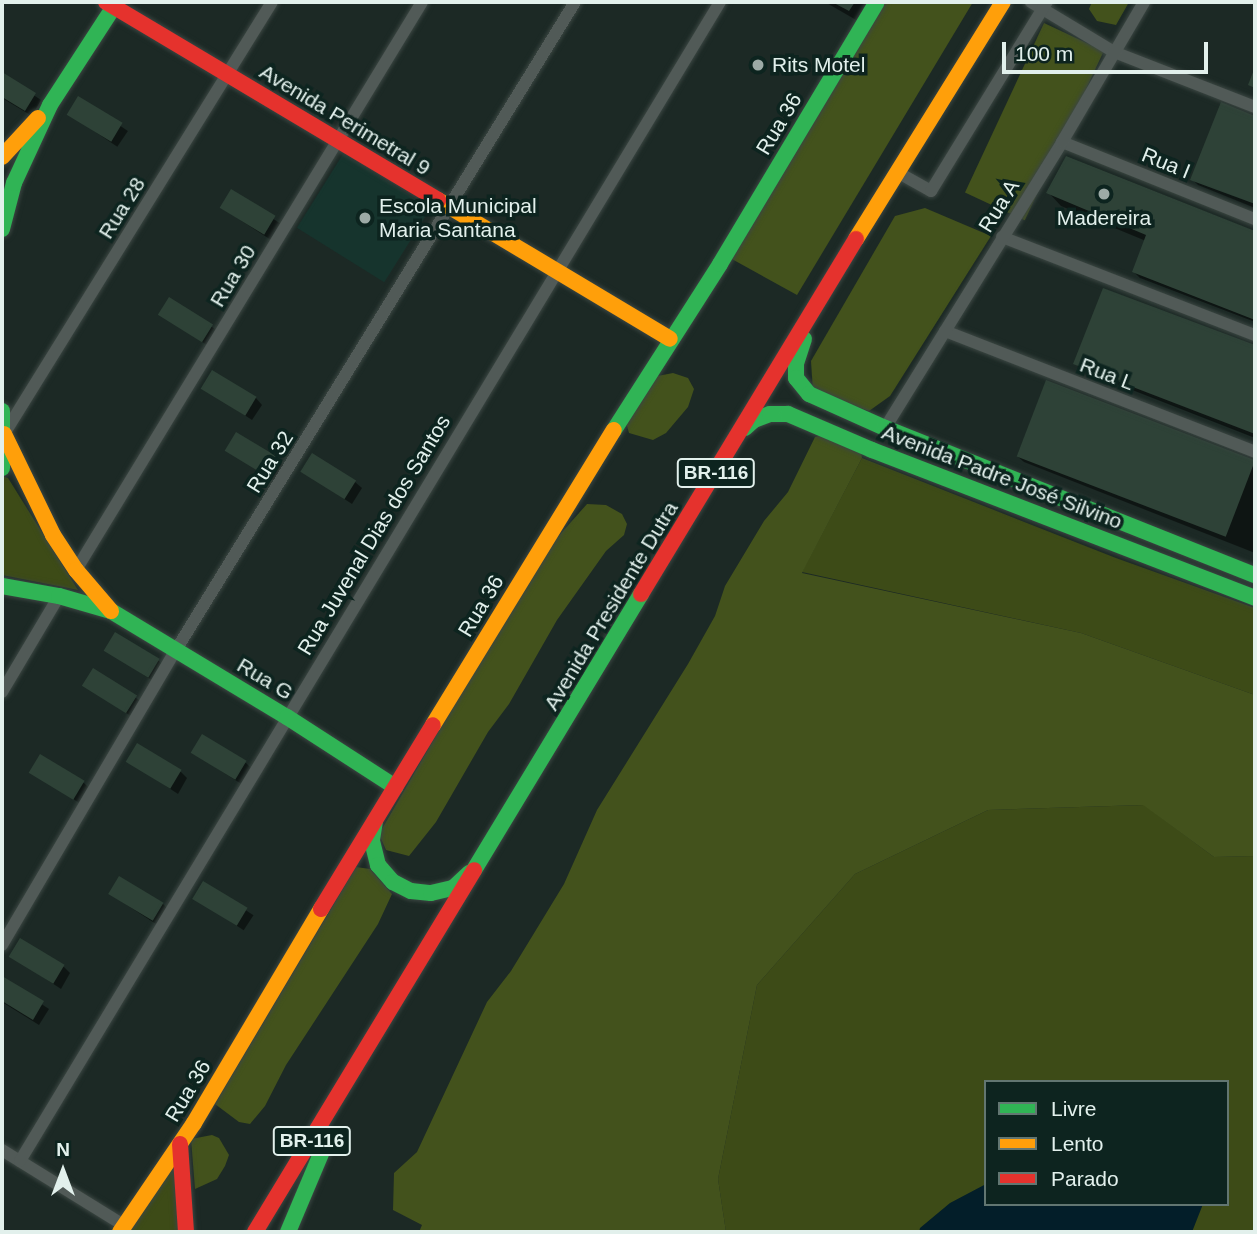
<!DOCTYPE html>
<meta charset="utf-8">
<style>
body{margin:0}
#map{position:relative;width:1257px;height:1234px;overflow:hidden;background:#1c2925;font-family:Helvetica,sans-serif}
div>[style]{position:absolute}
.built>*{inset:0;background:#16342d;transform-origin:0 0}
.green>*{inset:0;background:#3d4b17}
.forest>*{inset:0;background:#43521c;transform-origin:0 0}
.water>*{inset:0;background:#031e29}
.shadow>*{inset:0;background:#0007;transform-origin:0 0}
.building>*{inset:0;background:#2e4237;transform-origin:0 0}
.roads{filter:drop-shadow(0 0 2px #3b4642) drop-shadow(0 0 2px #3b4642)}
.street>*{height:12px;margin:-6px;padding:0 6px;transform-origin:6px;border-radius:6px;background:#515a57}
.fast>*{height:16px;margin:-8px;padding:0 8px;transform-origin:8px;border-radius:8px;background:#30b455}
.slow>*{height:16px;margin:-8px;padding:0 8px;transform-origin:8px;border-radius:8px;background:#ff9f0a}
.jam>*{height:16px;margin:-8px;padding:0 8px;transform-origin:8px;border-radius:8px;background:#e5322d}
.dots>*{width:19px;height:19px;translate:-50% -50%;box-sizing:border-box;border:4px solid #0d241f;border-radius:50%}
span{translate:-50% -50%;white-space:nowrap;text-align:center;line-height:1.15;-webkit-text-stroke:7px #0d241f;paint-order:stroke}
.shield-label span{padding:2px 5px;background:#0d241f;border:2px solid;border-radius:5px;-webkit-text-stroke-width:0}
.shield-label{font-size:19px;color:#e2f0ec;font-weight:700}
.poi-label{font-size:21px;color:#e2f0ec}
.left{translate:0 -50%;text-align:left}
.street-label{font-size:21px;color:#e2f0ec}
.frame{position:absolute;inset:0;border:4px solid #e2f0ec;pointer-events:none}
.legend{position:absolute;left:984px;top:1080px;width:245px;height:126px;box-sizing:border-box;background:#0d241f;border:2px solid #627671;margin:0;padding:9px 12px;list-style:none;font-size:21px;color:#e2f0ec}
.legend li{display:flex;align-items:center;gap:14px;height:35px}
.legend b{width:35px;border:2px solid #627671}
.north{position:absolute;left:28px;top:1136px;width:70px;height:70px;-webkit-text-stroke:5px #0d241f;paint-order:stroke;rotate:0deg;font-size:19px;font-weight:700;line-height:28px;text-align:center;color:#e2f0ec}
.north::after{content:'';display:block;margin:auto;width:24px;height:32px;background:#e2f0ec;clip-path:polygon(50% 0,100% 100%,50% 72%,0 100%)}
.scale{position:absolute;left:1002px;top:42px;width:206px;height:32px;box-sizing:border-box;border:4px solid #e2f0ec;border-top:0;padding-left:9px;font-size:21px;line-height:24px;white-space:nowrap;color:#e2f0ec;-webkit-text-stroke:5px #0d241f;paint-order:stroke}
</style>
<div id="map">
<div class="built">
<div style="left:343px;top:154px;width:103px;height:87px;rotate:32deg"></div>
</div>
<div class="green">
<div style="clip-path:polygon(862px 458px,1116px 558px,1255px 608px,1255px 695px,1081px 633px,802px 572px)"></div>
<div style="clip-path:polygon(2px 476px,8px 478px,78px 590px,2px 575px)"></div>
<div style="clip-path:polygon(evenodd,1144px 805px,1214px 857px,1255px 856px,1255px 1232px,726px 1232px,718px 1179px,757px 985px,855px 874px,988px 810px,1144px 805px,986px 1082px,1227px 1082px,1227px 1204px,986px 1204px,986px 1082px)"></div>
<div style="clip-path:polygon(178px 1151px,181px 1232px,127px 1232px)"></div>
</div>
<div class="forest">
<div style="clip-path:polygon(883px 2px,973px 2px,797px 295px,730px 258px)"></div>
<div style="clip-path:polygon(1092px 2px,1129px 2px,1116px 25px,1097px 21px,1089px 9px)"></div>
<div style="left:1044px;top:23px;width:66px;height:187px;rotate:25deg"></div>
<div style="clip-path:polygon(925px 208px,991px 236px,890px 396px,869px 411px,813px 392px,811px 361px,895px 216px)"></div>
<div style="clip-path:polygon(673px 373px,688px 378px,694px 389px,688px 407px,666px 433px,653px 440px,629px 433px,625px 419px,647px 378px)"></div>
<div style="clip-path:polygon(826px 434px,860px 445px,862px 458px,802px 573px,1081px 633px,1255px 695px,1255px 856px,1214px 857px,1143px 805px,988px 810px,855px 874px,757px 985px,718px 1179px,726px 1232px,419px 1232px,422px 1225px,393px 1210px,394px 1173px,417px 1152px,487px 1002px,511px 971px,564px 884px,597px 810px,688px 664px,715px 616px,725px 586px,764px 521px,788px 492px,815px 437px)"></div>
<div style="clip-path:polygon(587px 504px,606px 505px,622px 514px,627px 524px,624px 535px,606px 551px,557px 620px,509px 704px,488px 732px,436px 822px,409px 856px,386px 850px,379px 834px,539px 558px)"></div>
<div style="clip-path:polygon(356px 867px,370px 869px,392px 894px,378px 924px,286px 1065px,265px 1106px,250px 1124px,239px 1122px,215px 1104px)"></div>
<div style="clip-path:polygon(212px 1135px,219px 1138px,229px 1155px,225px 1166px,217px 1179px,195px 1189px,191px 1139px)"></div>
</div>
<div class="water">
<div style="clip-path:polygon(986px 1184px,986px 1204px,1203px 1204px,1192px 1232px,919px 1232px,920px 1228px,950px 1203px)"></div>
</div>
<div class="shadow">
<div style="clip-path:polygon(825px 2px,877px 2px,863px 24px)"></div>
<div style="clip-path:polygon(2px 74px,41px 100px,32px 116px,2px 98px)"></div>
<div style="left:79px;top:98px;width:59px;height:19px;rotate:34deg"></div>
<div style="clip-path:polygon(1222px 105px,1255px 118px,1255px 208px,1198px 185px,1192px 179px)"></div>
<div style="left:232px;top:192px;width:59px;height:19px;rotate:33deg"></div>
<div style="clip-path:polygon(1048px 192px,1162px 198px,1255px 234px,1255px 322px,1140px 278px,1134px 272px,1146px 241px,1061px 206px)"></div>
<div style="clip-path:polygon(1104px 290px,1255px 349px,1255px 438px,1081px 370px,1075px 363px)"></div>
<div style="left:169px;top:299px;width:60px;height:18px;rotate:33deg"></div>
<div style="clip-path:polygon(1047px 382px,1255px 463px,1255px 553px,1024px 462px,1017px 456px)"></div>
<div style="clip-path:polygon(203px 388px,256px 398px,262px 405px,252px 420px)"></div>
<div style="left:237px;top:435px;width:59px;height:18px;rotate:33deg"></div>
<div style="clip-path:polygon(303px 472px,355px 482px,362px 488px,352px 504px)"></div>
<div style="clip-path:polygon(106px 650px,159px 661px,165px 667px,156px 683px)"></div>
<div style="left:93px;top:670px;width:60px;height:18px;rotate:33deg"></div>
<div style="clip-path:polygon(193px 753px,246px 763px,252px 769px,243px 785px)"></div>
<div style="clip-path:polygon(128px 761px,181px 772px,187px 778px,178px 794px)"></div>
<div style="clip-path:polygon(31px 772px,84px 783px,90px 789px,81px 804px)"></div>
<div style="left:204px;top:883px;width:59px;height:18px;rotate:33deg"></div>
<div style="clip-path:polygon(110px 894px,163px 904px,169px 910px,159px 926px)"></div>
<div style="clip-path:polygon(11px 956px,64px 967px,70px 973px,61px 989px)"></div>
<div style="clip-path:polygon(2px 978px,49px 1009px,39px 1025px,2px 1002px)"></div>
</div>
<div class="building">
<div style="clip-path:polygon(832px 2px,855px 2px,849px 11px)"></div>
<div style="clip-path:polygon(1255px 67px,1255px 88px,1248px 85px)"></div>
<div style="clip-path:polygon(2px 72px,36px 93px,25px 111px,2px 97px)"></div>
<div style="left:78px;top:96px;width:52px;height:22px;rotate:31deg"></div>
<div style="clip-path:polygon(1221px 102px,1255px 116px,1255px 204px,1190px 180px)"></div>
<div style="clip-path:polygon(1066px 156px,1255px 231px,1255px 320px,1132px 272px,1146px 235px,1046px 193px)"></div>
<div style="left:231px;top:189px;width:52px;height:22px;rotate:31deg"></div>
<div style="clip-path:polygon(1103px 288px,1255px 345px,1255px 434px,1073px 364px)"></div>
<div style="left:169px;top:297px;width:52px;height:21px;rotate:32deg"></div>
<div style="left:212px;top:370px;width:52px;height:22px;rotate:31deg"></div>
<div style="left:1046px;top:380px;width:224px;height:82px;rotate:21deg"></div>
<div style="left:236px;top:432px;width:52px;height:22px;rotate:31deg"></div>
<div style="left:312px;top:453px;width:52px;height:22px;rotate:32deg"></div>
<div style="left:115px;top:632px;width:52px;height:22px;rotate:31deg"></div>
<div style="left:93px;top:668px;width:52px;height:21px;rotate:32deg"></div>
<div style="left:202px;top:734px;width:52px;height:22px;rotate:31deg"></div>
<div style="left:137px;top:743px;width:52px;height:22px;rotate:31deg"></div>
<div style="left:40px;top:754px;width:52px;height:22px;rotate:31deg"></div>
<div style="left:119px;top:876px;width:52px;height:21px;rotate:31deg"></div>
<div style="left:203px;top:881px;width:52px;height:21px;rotate:31deg"></div>
<div style="left:20px;top:938px;width:52px;height:22px;rotate:31deg"></div>
<div style="clip-path:polygon(2px 976px,44px 1001px,33px 1020px,2px 1001px)"></div>
</div>
<div class="roads">
<div class="street">
<div style="left:1031px;top:2px;width:97px;rotate:31.1deg"></div>
<div style="left:1114px;top:52px;width:151px;rotate:21.3deg"></div>
<div style="left:1062px;top:142px;width:208px;rotate:21.8deg"></div>
<div style="left:897px;top:172px;width:39px;rotate:29deg"></div>
<div style="left:931px;top:191px;width:222px;rotate:-58.5deg"></div>
<div style="left:1002px;top:237px;width:271px;rotate:21.2deg"></div>
<div style="left:945px;top:331px;width:333px;rotate:21.3deg"></div>
<div style="left:885px;top:428px;width:336px;rotate:-58.2deg"></div>
<div style="left:1062px;top:142px;width:162px;rotate:-59.6deg"></div>
<div style="left:4px;top:434px;width:508px;rotate:-58.19deg"></div>
<div style="left:76px;top:570px;width:665px;rotate:-58.65deg"></div>
<div style="left:2px;top:692px;width:112px;rotate:-59.3deg"></div>
<div style="left:2px;top:945px;width:342px;rotate:-59.5deg"></div>
<div style="left:176px;top:650px;width:761px;rotate:-58.38deg"></div>
<div style="left:2px;top:1150px;width:145px;rotate:31.7deg"></div>
<div style="left:20px;top:1161px;width:1354px;rotate:-58.87deg"></div>
</div>
<div class="fast">
<div style="left:2px;top:229px;width:48px;rotate:-75.4deg"></div>
<div style="left:14px;top:183px;width:86px;rotate:-65.2deg"></div>
<div style="left:50px;top:105px;width:123px;rotate:-57deg"></div>
<div style="left:804px;top:339px;width:25px;rotate:108deg"></div>
<div style="left:796px;top:363px;width:15px;rotate:90deg"></div>
<div style="left:796px;top:378px;width:21px;rotate:51deg"></div>
<div style="left:809px;top:394px;width:83px;rotate:24.1deg"></div>
<div style="left:885px;top:428px;width:398px;rotate:21.7deg"></div>
<div style="left:2px;top:411px;width:57px;rotate:90deg"></div>
<div style="left:745px;top:428px;width:12px;rotate:-42deg"></div>
<div style="left:754px;top:420px;width:17px;rotate:-21deg"></div>
<div style="left:770px;top:414px;width:18px"></div>
<div style="left:788px;top:414px;width:91px;rotate:23.2deg"></div>
<div style="left:872px;top:450px;width:411px;rotate:21.1deg"></div>
<div style="left:614px;top:430px;width:197px;rotate:-57.4deg"></div>
<div style="left:720px;top:264px;width:305px;rotate:-59.1deg"></div>
<div style="left:2px;top:586px;width:58px;rotate:10deg"></div>
<div style="left:59px;top:596px;width:54px;rotate:16.1deg"></div>
<div style="left:111px;top:611px;width:205px;rotate:31.1deg"></div>
<div style="left:287px;top:717px;width:129px;rotate:32.9deg"></div>
<div style="left:375px;top:821px;width:20px;rotate:99deg"></div>
<div style="left:372px;top:841px;width:25px;rotate:76deg"></div>
<div style="left:378px;top:865px;width:23px;rotate:49deg"></div>
<div style="left:393px;top:882px;width:20px;rotate:27deg"></div>
<div style="left:411px;top:891px;width:20px;rotate:6deg"></div>
<div style="left:431px;top:893px;width:23px;rotate:-13deg"></div>
<div style="left:453px;top:888px;width:22px;rotate:-43deg"></div>
<div style="left:474px;top:870px;width:323px;rotate:-58.8deg"></div>
<div style="left:288px;top:1232px;width:90px;rotate:-67.1deg"></div>
</div>
<div class="slow">
<div style="left:2px;top:157px;width:53px;rotate:-47.3deg"></div>
<div style="left:438px;top:200px;width:270px;rotate:30.9deg"></div>
<div style="left:856px;top:239px;width:279px;rotate:-58.2deg"></div>
<div style="left:4px;top:434px;width:112px;rotate:64.1deg"></div>
<div style="left:53px;top:535px;width:42px;rotate:56.7deg"></div>
<div style="left:76px;top:570px;width:54px;rotate:49.5deg"></div>
<div style="left:433px;top:725px;width:346px;rotate:-58.5deg"></div>
<div style="left:120px;top:1232px;width:132px;rotate:-55.8deg"></div>
<div style="left:194px;top:1123px;width:249px;rotate:-59.3deg"></div>
</div>
<div class="jam">
<div style="left:106px;top:2px;width:387px;rotate:30.8deg"></div>
<div style="left:641px;top:594px;width:415px;rotate:-58.8deg"></div>
<div style="left:321px;top:909px;width:215px;rotate:-58.7deg"></div>
<div style="left:180px;top:1144px;width:88px;rotate:86.1deg"></div>
<div style="left:255px;top:1232px;width:423px;rotate:-58.8deg"></div>
</div>
</div>
<div class="dots">
<div style="left:758px;top:65px;background:#9daaa6"></div>
<div style="left:1104px;top:194px;background:#9daaa6"></div>
<div style="left:365px;top:218px;background:#9daaa6"></div>
</div>
<div class="shield-label">
<span style="left:716px;top:473px">BR-116</span>
<span style="left:312px;top:1141px">BR-116</span>
</div>
<div class="poi-label">
<span class="left" style="left:772px;top:65px">Rits Motel</span>
<span class="left" style="left:379px;top:218px">Escola Municipal<br>Maria Santana</span>
<span style="left:1104px;top:218px">Madereira</span>
</div>
<div class="street-label">
<span style="left:345px;top:120px;rotate:31deg">Avenida Perimetral 9</span>
<span style="left:779px;top:124px;rotate:-59deg">Rua 36</span>
<span style="left:1166px;top:163px;rotate:22deg">Rua I</span>
<span style="left:999px;top:206px;rotate:-58deg">Rua A</span>
<span style="left:122px;top:208px;rotate:-58deg">Rua 28</span>
<span style="left:233px;top:276px;rotate:-59deg">Rua 30</span>
<span style="left:1107px;top:374px;rotate:21deg">Rua L</span>
<span style="left:270px;top:462px;rotate:-58deg">Rua 32</span>
<span style="left:1002px;top:477px;rotate:21deg">Avenida Padre José Silvino</span>
<span style="left:374px;top:535px;rotate:-59deg">Rua Juvenal Dias dos Santos</span>
<span style="left:481px;top:606px;rotate:-59deg">Rua 36</span>
<span style="left:611px;top:606px;rotate:-59deg">Avenida Presidente Dutra</span>
<span style="left:265px;top:679px;rotate:31deg">Rua G</span>
<span style="left:188px;top:1091px;rotate:-59deg">Rua 36</span>
</div>
<div class="frame"></div>
<ul class="legend">
<li><b style="height:9px;background:#30b455"></b>Livre</li>
<li><b style="height:9px;background:#ff9f0a"></b>Lento</li>
<li><b style="height:9px;background:#e5322d"></b>Parado</li>
</ul>
<div class="north">N</div>
<div class="scale">100 m</div>
</div>
